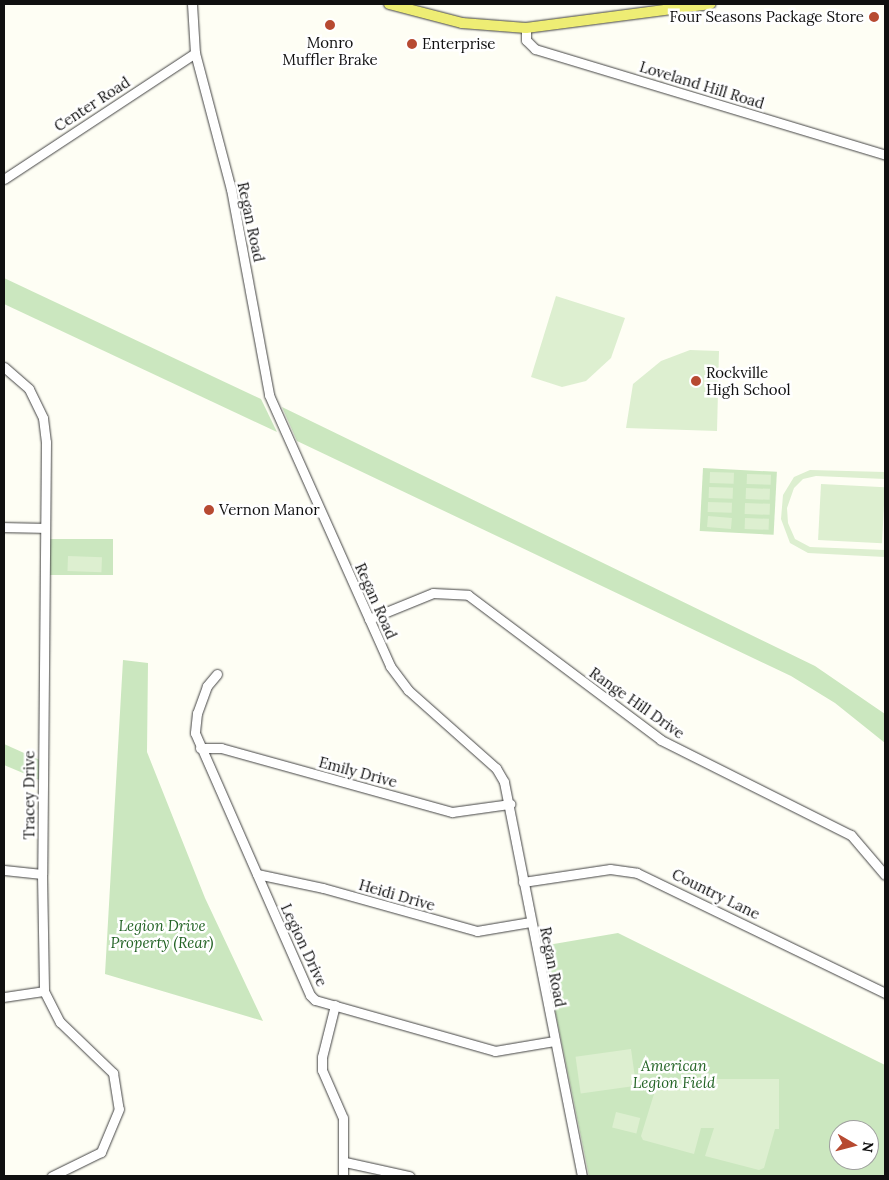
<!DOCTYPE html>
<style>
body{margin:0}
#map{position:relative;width:889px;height:1180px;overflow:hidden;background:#fefef4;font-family:Lora,serif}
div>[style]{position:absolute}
.green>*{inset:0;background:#cbe7bf;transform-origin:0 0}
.pitch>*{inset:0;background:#ddefd0;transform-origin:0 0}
.roads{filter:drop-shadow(0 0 1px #434343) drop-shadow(0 0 1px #434343)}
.minor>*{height:9px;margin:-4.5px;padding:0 4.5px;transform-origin:4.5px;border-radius:4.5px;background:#fff}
.major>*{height:10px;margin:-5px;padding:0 5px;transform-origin:5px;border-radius:5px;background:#eeed74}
.dots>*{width:14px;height:14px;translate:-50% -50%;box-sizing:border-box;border:2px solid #fff;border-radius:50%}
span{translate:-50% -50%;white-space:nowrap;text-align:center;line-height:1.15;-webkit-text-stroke:5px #fff;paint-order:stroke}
.poi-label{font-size:15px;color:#101010}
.right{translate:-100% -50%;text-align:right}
.left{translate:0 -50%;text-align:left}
.street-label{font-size:15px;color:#101010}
.park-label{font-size:15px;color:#246426;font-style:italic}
.frame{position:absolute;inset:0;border:5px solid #101010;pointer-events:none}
.north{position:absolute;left:829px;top:1120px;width:50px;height:50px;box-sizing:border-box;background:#fff;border:1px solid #9f9f9f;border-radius:50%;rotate:98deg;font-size:14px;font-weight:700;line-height:20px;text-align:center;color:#101010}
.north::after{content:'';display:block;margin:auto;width:18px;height:22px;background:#b74a31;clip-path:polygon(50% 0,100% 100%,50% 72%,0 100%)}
</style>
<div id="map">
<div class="green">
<div style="clip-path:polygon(4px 278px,261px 399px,277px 432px,4px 304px)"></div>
<div style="clip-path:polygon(282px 407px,815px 666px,885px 714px,885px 743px,835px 703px,791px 676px,297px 441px)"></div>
<div style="left:703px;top:468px;width:74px;height:63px;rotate:3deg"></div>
<div style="left:50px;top:539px;width:63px;height:36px"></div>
<div style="clip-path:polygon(123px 660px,148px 663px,147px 752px,205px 898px,263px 1021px,105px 974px)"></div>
<div style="clip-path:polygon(4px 744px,42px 761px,42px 781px,4px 765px)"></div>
<div style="clip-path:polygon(evenodd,618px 933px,885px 1065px,885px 1176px,589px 1176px,542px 946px,618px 933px,839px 1130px,869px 1130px,869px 1160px,839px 1160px,839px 1130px)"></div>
</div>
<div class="pitch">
<div style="clip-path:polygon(556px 296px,625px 318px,611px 358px,586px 381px,562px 387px,531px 377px)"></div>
<div style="clip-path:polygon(690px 350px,719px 351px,717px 431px,626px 428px,633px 384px,661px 361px)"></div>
<div style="clip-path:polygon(810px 470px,885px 472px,885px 479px,816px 476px,803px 479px,794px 488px,787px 508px,788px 523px,795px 539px,810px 547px,885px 550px,885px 557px,808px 553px,790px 543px,781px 519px,783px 495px,794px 477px)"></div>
<div style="left:710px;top:472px;width:24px;height:11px;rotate:2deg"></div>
<div style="left:747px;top:474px;width:24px;height:10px;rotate:2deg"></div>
<div style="left:821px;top:484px;width:64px;height:56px;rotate:3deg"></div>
<div style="left:709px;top:487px;width:24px;height:11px;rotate:2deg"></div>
<div style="left:746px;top:488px;width:24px;height:11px;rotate:2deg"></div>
<div style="left:708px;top:502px;width:24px;height:10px;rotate:2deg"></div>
<div style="left:745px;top:503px;width:25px;height:11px;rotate:2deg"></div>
<div style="left:708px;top:516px;width:24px;height:11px;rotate:5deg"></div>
<div style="left:745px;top:518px;width:24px;height:11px;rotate:2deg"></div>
<div style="left:68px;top:556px;width:34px;height:15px;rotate:2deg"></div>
<div style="left:631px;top:1049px;width:37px;height:56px;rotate:82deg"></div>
<div style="clip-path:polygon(668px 1079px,779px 1079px,779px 1129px,775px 1129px,764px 1168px,759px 1170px,705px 1156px,714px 1128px,701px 1128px,694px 1154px,643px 1140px,641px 1136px,658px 1081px,668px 1083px)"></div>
<div style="left:616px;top:1112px;width:25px;height:16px;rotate:14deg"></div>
</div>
<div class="roads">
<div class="minor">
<div style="left:192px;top:4px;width:49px;rotate:86.5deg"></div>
<div style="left:195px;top:53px;width:141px;rotate:75.2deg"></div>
<div style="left:231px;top:189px;width:209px;rotate:79.5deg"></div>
<div style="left:269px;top:395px;width:297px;rotate:65.9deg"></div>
<div style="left:390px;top:666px;width:30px;rotate:53deg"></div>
<div style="left:408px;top:690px;width:118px;rotate:41.6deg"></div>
<div style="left:496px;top:768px;width:16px;rotate:60deg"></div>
<div style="left:504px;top:782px;width:402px;rotate:78.8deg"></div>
<div style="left:526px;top:28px;width:12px;rotate:90deg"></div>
<div style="left:526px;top:40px;width:13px;rotate:45deg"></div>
<div style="left:535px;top:49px;width:366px;rotate:16.8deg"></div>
<div style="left:4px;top:179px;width:229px;rotate:-33.4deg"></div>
<div style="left:4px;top:367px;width:33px;rotate:41deg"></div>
<div style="left:29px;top:389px;width:32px;rotate:64deg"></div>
<div style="left:43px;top:418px;width:24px;rotate:83deg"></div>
<div style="left:46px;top:442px;width:432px;rotate:90.5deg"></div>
<div style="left:42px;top:874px;width:117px;rotate:89deg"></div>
<div style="left:44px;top:991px;width:35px;rotate:63deg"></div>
<div style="left:60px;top:1022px;width:74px;rotate:43.9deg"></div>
<div style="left:113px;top:1073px;width:36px;rotate:81deg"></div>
<div style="left:119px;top:1109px;width:47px;rotate:112.7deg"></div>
<div style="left:101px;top:1152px;width:55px;rotate:153.9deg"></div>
<div style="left:4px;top:527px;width:41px;rotate:1.4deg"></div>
<div style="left:369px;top:619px;width:69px;rotate:-22.1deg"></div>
<div style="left:433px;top:593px;width:35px;rotate:3deg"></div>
<div style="left:468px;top:595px;width:241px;rotate:36.9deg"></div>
<div style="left:661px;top:740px;width:212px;rotate:26.6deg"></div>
<div style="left:851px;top:835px;width:52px;rotate:49.6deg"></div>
<div style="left:217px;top:674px;width:16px;rotate:130deg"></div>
<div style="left:207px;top:686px;width:29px;rotate:110deg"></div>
<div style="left:197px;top:713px;width:20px;rotate:96deg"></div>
<div style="left:195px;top:733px;width:286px;rotate:66.3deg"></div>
<div style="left:310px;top:995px;width:7px;rotate:45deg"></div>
<div style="left:315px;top:1000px;width:187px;rotate:15.8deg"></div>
<div style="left:495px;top:1051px;width:60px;rotate:-9.6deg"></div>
<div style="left:200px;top:748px;width:21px"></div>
<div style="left:221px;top:748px;width:240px;rotate:15.5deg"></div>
<div style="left:452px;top:812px;width:59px;rotate:-7.9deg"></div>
<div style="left:4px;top:870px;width:38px;rotate:6deg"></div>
<div style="left:257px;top:874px;width:67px;rotate:12deg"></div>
<div style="left:323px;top:888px;width:160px;rotate:15.6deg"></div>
<div style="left:477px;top:931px;width:54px;rotate:-9.6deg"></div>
<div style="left:523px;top:882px;width:88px;rotate:-8.5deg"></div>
<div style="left:610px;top:869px;width:27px;rotate:8deg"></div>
<div style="left:637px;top:873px;width:276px;rotate:25.8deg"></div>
<div style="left:4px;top:997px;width:40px;rotate:-8.5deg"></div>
<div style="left:335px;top:1005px;width:54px;rotate:104deg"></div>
<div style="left:322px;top:1057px;width:13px;rotate:90deg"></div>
<div style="left:322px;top:1070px;width:52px;rotate:66.4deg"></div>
<div style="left:343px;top:1118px;width:58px;rotate:90deg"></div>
<div style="left:345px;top:1162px;width:66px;rotate:12.3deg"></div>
</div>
<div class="major">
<div style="left:389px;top:4px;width:75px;rotate:14.6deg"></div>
<div style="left:462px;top:23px;width:64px;rotate:4.5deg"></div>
<div style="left:526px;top:28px;width:186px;rotate:-7.4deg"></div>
</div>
</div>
<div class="dots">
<div style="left:874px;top:17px;background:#b74a31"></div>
<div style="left:330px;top:25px;background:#b74a31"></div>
<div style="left:412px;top:44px;background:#b74a31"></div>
<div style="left:696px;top:381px;background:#b74a31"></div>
<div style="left:209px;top:510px;background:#b74a31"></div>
</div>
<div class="poi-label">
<span class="right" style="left:864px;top:17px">Four Seasons Package Store</span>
<span style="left:330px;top:51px">Monro<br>Muffler Brake</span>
<span class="left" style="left:422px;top:44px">Enterprise</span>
<span class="left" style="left:706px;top:381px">Rockville<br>High School</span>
<span class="left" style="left:219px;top:510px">Vernon Manor</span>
</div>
<div class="street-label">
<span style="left:702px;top:85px;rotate:17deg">Loveland Hill Road</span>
<span style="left:92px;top:104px;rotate:-33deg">Center Road</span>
<span style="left:251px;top:222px;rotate:78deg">Regan Road</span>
<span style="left:376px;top:601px;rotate:66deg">Regan Road</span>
<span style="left:637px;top:703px;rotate:35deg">Range Hill Drive</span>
<span style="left:358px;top:772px;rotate:15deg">Emily Drive</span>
<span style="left:29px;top:795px;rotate:-90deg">Tracey Drive</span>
<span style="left:716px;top:894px;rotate:26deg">Country Lane</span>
<span style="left:397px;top:895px;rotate:16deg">Heidi Drive</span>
<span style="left:304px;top:945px;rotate:65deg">Legion Drive</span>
<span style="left:553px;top:967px;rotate:79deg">Regan Road</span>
</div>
<div class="park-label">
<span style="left:162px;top:934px">Legion Drive<br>Property (Rear)</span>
<span style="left:674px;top:1074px">American<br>Legion Field</span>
</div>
<div class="frame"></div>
<div class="north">N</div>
</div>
